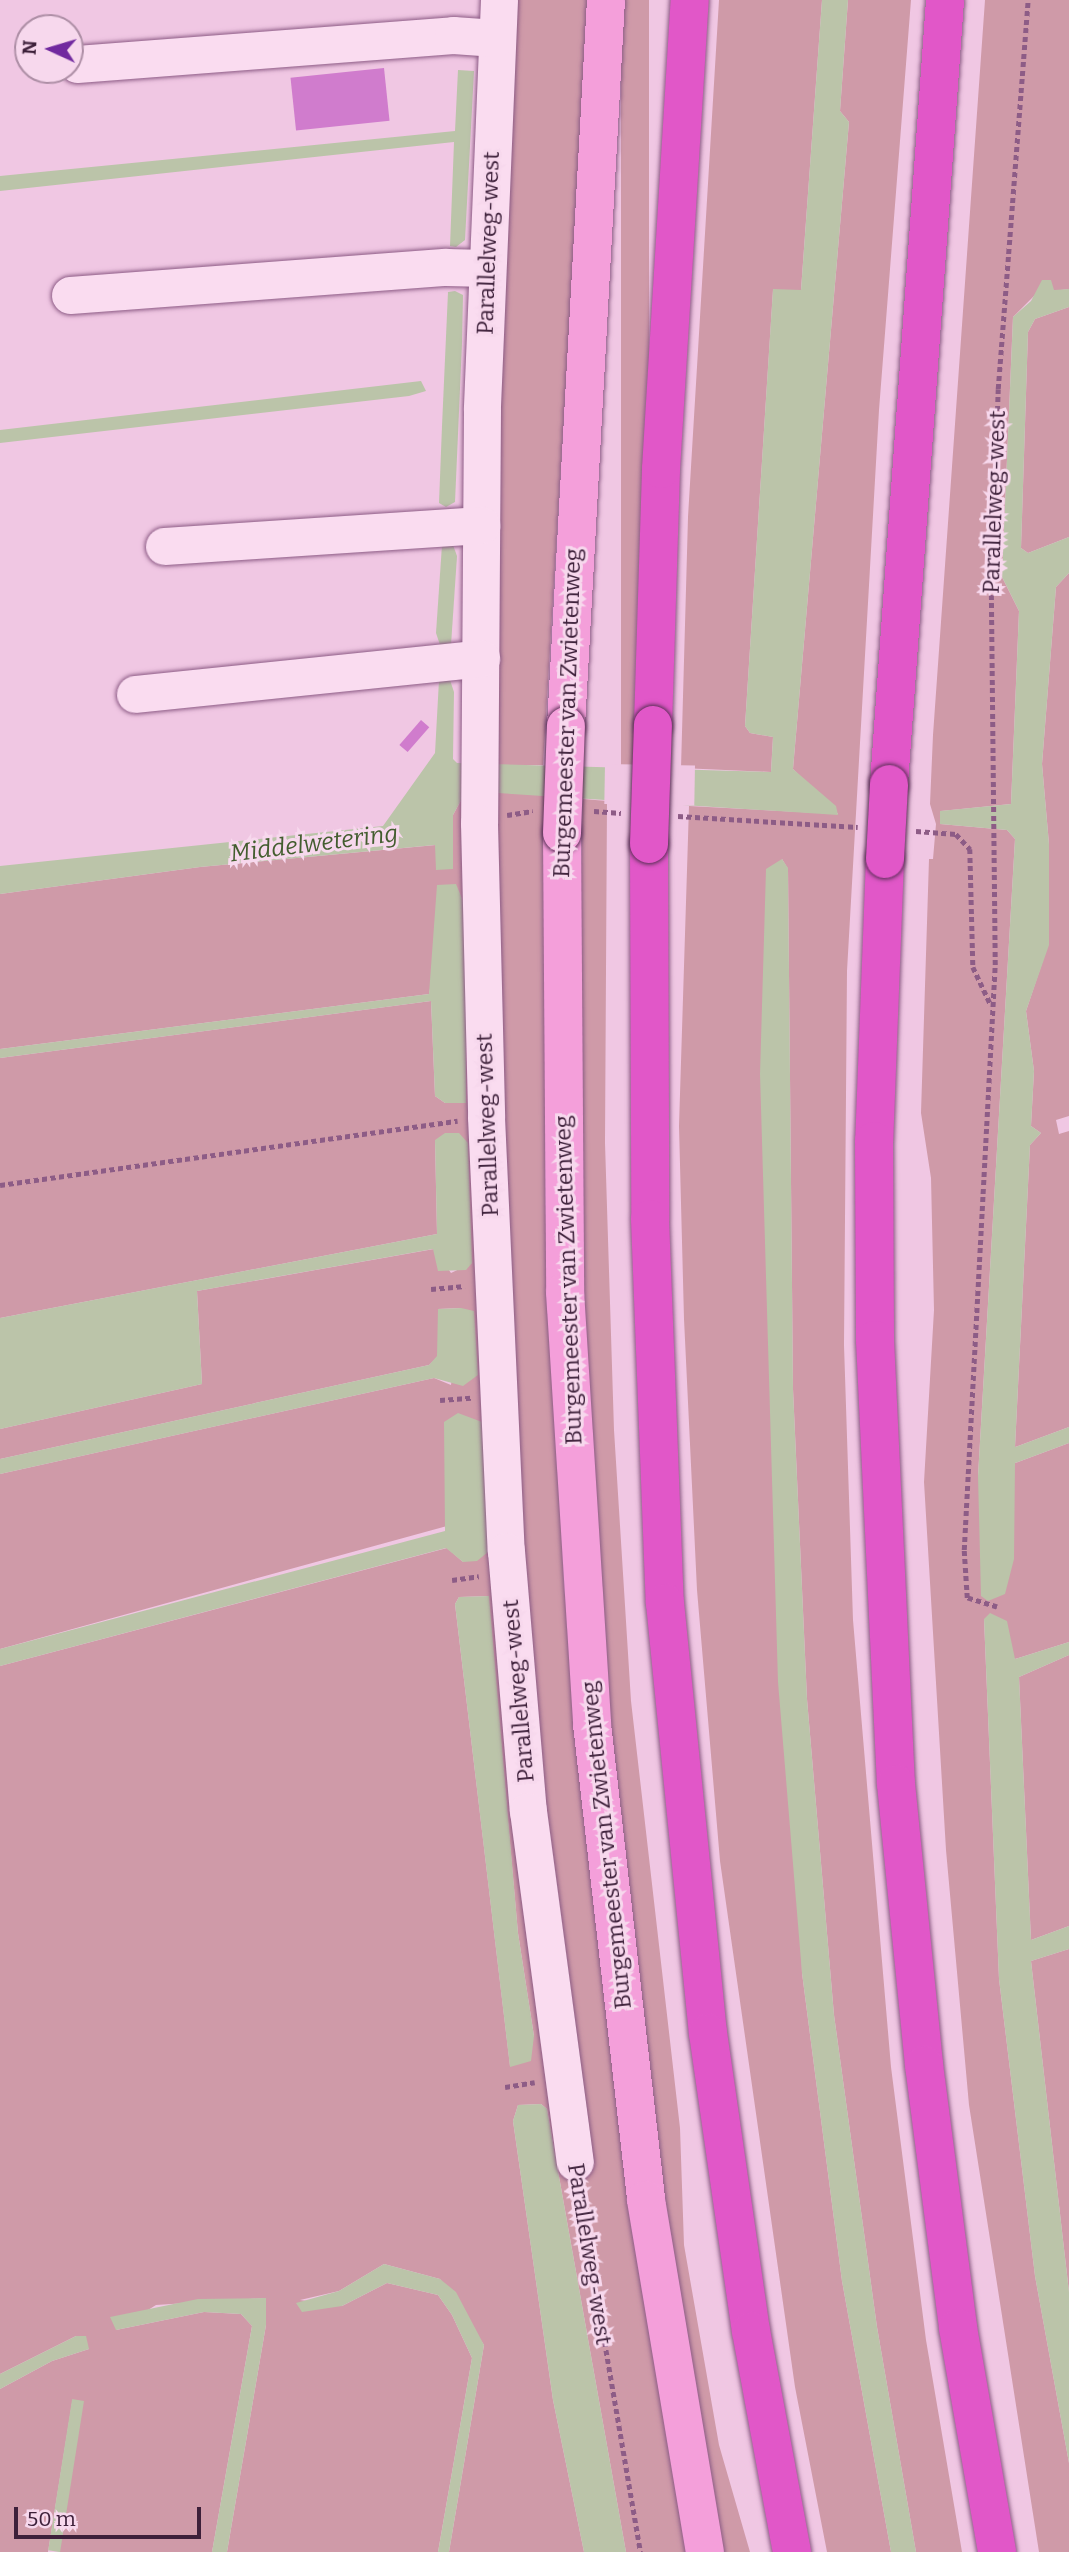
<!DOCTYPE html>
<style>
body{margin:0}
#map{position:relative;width:1069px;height:2552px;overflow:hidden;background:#f0c7e3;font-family:Bitter,serif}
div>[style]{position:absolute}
.green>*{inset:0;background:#cf9aa8;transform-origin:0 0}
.water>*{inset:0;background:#bbc4a9;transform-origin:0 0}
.pier>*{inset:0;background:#f0c7e3;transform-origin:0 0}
.building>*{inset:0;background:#d07ccd;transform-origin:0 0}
.path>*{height:4.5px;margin-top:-2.25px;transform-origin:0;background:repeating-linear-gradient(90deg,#8d5c86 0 5px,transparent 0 8.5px)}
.roads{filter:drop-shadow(0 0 2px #8d5c86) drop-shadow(0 0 2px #8d5c86)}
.minor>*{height:37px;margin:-18.5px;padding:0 18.5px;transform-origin:18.5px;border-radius:18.5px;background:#fadcf0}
.major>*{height:38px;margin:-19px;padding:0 19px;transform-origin:19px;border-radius:19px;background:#f49fda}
.highway>*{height:38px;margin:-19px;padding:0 19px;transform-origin:19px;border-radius:19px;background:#e157c8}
.bridges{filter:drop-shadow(0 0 2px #5b3057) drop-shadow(0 0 2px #5b3057)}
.major-bridge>*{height:38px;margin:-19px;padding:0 19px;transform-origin:19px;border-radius:19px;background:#f49fda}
.highway-bridge>*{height:38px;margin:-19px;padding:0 19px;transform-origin:19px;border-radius:19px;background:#e157c8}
span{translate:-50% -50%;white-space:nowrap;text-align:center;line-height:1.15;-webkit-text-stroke:6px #f7d8ed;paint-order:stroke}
.street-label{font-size:23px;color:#3d203a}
.water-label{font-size:24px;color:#435d2f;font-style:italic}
.north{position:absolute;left:14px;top:14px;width:70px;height:70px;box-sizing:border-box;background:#f7d8ed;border:2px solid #ad8ea5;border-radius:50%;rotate:274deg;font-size:19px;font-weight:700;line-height:28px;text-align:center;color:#3d203a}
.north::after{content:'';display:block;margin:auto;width:24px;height:32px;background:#71299f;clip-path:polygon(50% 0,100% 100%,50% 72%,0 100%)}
.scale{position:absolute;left:14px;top:2507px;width:187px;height:32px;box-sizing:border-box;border:4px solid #3d203a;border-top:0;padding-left:9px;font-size:21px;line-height:24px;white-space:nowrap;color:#3d203a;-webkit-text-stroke:5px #f7d8ed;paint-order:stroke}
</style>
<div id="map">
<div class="green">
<div style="clip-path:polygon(515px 0,589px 0,543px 765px,492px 765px,493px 547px)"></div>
<div style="left:621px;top:0;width:28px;height:768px"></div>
<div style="clip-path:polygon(719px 0,822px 0,801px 290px,773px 290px,745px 726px,750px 733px,773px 737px,771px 772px,681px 768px,688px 517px)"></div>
<div style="clip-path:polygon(848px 0,911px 0,879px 410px,847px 971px,844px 1345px,853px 1620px,891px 2067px,926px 2340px,962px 2552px,916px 2552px,877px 2327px,834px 2015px,807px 1699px,793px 1389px,788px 869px,782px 859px,802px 1973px,842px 2281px,891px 2552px,827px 2552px,795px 2387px,720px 1861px,697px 1590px,684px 1319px,679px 1126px,689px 806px,838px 814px,793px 769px,849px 122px,840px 111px)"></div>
<div style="clip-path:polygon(985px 0,1069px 0,1069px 289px,1037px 293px,1013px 317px,1002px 577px,1019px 611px,1011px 804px,941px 811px,940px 824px,1007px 830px,1015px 839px,978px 1476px,1012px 1470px,1015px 1463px,1069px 1443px,1069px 1642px,1015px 1659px,984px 1619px,999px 1979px,1035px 2276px,1069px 2463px,1069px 2552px,1039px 2552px,969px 2105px,946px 1850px,924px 1482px,934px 1310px,931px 1178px,921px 1113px,929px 859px,933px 859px,936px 824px,930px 804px,933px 735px)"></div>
<div style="clip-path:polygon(1069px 307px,1069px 537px,1028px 553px,1021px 548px,1028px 332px,1035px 319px)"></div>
<div style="clip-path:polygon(1069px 573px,1069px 1116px,1056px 1120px,1059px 1134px,1069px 1131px,1069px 1427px,1015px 1447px,1030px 1145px,1041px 1133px,1031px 1126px,1034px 1071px,1026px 1011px,1048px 945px,1049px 844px,1042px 764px,1056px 587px)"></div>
<div style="clip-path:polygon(evenodd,466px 791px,545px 794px,545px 1199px,564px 1588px,690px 2552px,626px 2552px,547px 2109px,541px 2104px,518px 2105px,513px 2121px,553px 2400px,584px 2552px,449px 2552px,484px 2345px,440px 2279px,384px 2264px,339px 2291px,300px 2300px,342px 2306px,387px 2283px,438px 2295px,452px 2315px,472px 2358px,438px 2552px,227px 2552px,266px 2325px,265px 2298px,156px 2305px,116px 2330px,204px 2312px,241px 2314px,252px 2326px,212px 2552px,59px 2552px,83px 2401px,72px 2403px,48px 2552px,0 2552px,0 2389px,52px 2361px,89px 2349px,76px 2336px,0 2374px,0 1666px,447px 1548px,463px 1562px,447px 1526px,0 1649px,0 1474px,434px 1378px,451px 1385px,461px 1308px,438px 1309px,438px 1357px,429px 1365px,0 1459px,0 1429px,202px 1384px,197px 1291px,434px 1249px,451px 1273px,472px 1263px,435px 1140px,437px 1234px,0 1318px,0 1058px,431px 1001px,435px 1096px,445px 1103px,465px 1103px,436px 954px,429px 994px,0 1049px,0 894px,200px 867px,436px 845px,436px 869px,453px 868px,453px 815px,466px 791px,488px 1596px,518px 1933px,534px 2036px,510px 2066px,455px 1604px,459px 1597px,488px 1596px)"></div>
<div style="clip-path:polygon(583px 799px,607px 801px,605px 1143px,614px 1430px,631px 1701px,680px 2128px,684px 2245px,719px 2445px,750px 2552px,723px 2552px,657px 2149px,606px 1683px,587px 1392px,577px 1053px)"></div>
<div style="clip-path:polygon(1069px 1655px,1069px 1926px,1031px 1940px,1019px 1677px)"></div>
<div style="clip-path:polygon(1069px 1949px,1069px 2292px,1031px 1961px)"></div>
</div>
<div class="water">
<div style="clip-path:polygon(822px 0,848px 0,840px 111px,849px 122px,793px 769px,836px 806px,838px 815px,466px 791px,453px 815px,453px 869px,436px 870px,435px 845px,200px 867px,0 894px,0 866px,383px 826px,435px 753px,439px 680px,450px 680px,454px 692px,453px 759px,457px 763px,771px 772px,773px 737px,750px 733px,745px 726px,773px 289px,801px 290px)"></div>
<div style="clip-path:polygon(458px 70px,474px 71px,465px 240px,456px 247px,450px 246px,454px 142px,0 191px,0 176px,455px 131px)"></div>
<div style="clip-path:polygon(1042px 280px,1051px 280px,1054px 290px,1069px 289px,1069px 307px,1035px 319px,1028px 332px,1021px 548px,1028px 553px,1069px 537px,1069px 573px,1056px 587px,1042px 764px,1049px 844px,1049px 945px,1026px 1011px,1034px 1071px,1031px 1126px,1041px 1133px,1030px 1145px,1015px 1447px,1069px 1427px,1069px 1443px,1015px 1463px,1014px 1559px,1005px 1594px,988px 1601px,981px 1596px,978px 1476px,1015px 839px,1007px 830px,940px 824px,940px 811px,1011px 804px,1019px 611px,1002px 577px,1013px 317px,1031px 301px)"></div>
<div style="clip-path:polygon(455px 291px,463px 295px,462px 343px,455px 502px,446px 507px,439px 503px,442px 426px,448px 292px)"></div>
<div style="clip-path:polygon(421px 381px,426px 391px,409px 396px,0 443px,0 430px)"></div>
<div style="clip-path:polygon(442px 545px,453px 545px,457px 556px,451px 645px,440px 645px,436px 633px)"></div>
<div style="clip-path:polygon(782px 859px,788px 868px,793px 1389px,807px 1699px,834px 2015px,877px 2327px,916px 2552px,891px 2552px,842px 2281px,802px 1973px,778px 1682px,760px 1074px,766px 869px)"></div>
<div style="clip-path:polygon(456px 884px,466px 908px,466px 1103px,445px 1103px,435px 1096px,431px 1001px,0 1058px,0 1049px,429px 994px,437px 885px)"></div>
<div style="clip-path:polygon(445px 1133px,459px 1133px,468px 1143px,472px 1263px,466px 1270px,438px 1271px,433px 1249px,197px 1291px,202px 1384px,0 1429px,0 1318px,437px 1234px,435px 1140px)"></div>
<div style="clip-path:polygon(461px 1308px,474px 1311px,478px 1375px,463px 1386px,434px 1378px,0 1474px,0 1459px,429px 1365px,437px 1356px,438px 1309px)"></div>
<div style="clip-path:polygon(458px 1413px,482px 1422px,489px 1536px,488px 1552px,477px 1561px,463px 1562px,446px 1548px,0 1666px,0 1649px,445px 1531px,444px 1422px)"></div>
<div style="clip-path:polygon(489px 1596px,518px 1933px,534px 2036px,531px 2061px,510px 2067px,455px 1604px,459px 1597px)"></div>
<div style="clip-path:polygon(990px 1613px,1007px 1621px,1015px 1659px,1069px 1642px,1069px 1655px,1019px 1677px,1031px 1940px,1069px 1926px,1069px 1949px,1031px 1961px,1069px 2292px,1069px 2463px,1035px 2276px,999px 1979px,984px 1619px)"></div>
<div style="clip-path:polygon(541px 2104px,547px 2109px,626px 2552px,584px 2552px,553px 2400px,513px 2121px,518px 2105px)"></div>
<div style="clip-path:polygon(384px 2264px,440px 2279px,456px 2292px,484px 2345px,449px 2552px,438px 2552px,472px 2358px,452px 2315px,438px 2295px,387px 2283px,342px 2306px,302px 2312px,296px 2303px,339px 2291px)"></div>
<div style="clip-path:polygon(266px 2298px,266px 2325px,227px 2552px,212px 2552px,252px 2326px,241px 2314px,204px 2312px,116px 2330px,110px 2317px,198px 2299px)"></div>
<div style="clip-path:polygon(76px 2336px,86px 2336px,89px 2349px,52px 2361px,0 2389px,0 2374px)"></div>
<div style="left:84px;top:2401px;width:153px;height:12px;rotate:99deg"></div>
</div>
<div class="pier">
<div style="left:605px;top:764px;width:90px;height:40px;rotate:1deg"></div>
</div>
<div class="building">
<div style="left:384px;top:68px;width:53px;height:94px;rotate:84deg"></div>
<div style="left:421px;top:720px;width:11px;height:33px;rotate:41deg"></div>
</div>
<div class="path">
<div style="left:594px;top:811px;width:27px;rotate:4deg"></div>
<div style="left:507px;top:815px;width:26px;rotate:-9deg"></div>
<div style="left:678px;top:816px;width:180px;rotate:3.5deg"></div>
<div style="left:916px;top:831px;width:40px;rotate:4.3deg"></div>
<div style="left:956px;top:834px;width:21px;rotate:47deg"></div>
<div style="left:970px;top:849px;width:118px;rotate:88.5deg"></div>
<div style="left:973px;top:967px;width:42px;rotate:64.7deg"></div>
<div style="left:0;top:1185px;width:462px;rotate:-8deg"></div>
<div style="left:431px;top:1289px;width:34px;rotate:-5deg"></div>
<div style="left:440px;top:1400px;width:31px;rotate:-4deg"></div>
<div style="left:452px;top:1580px;width:27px;rotate:-8deg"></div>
<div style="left:997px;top:1607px;width:31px;rotate:-163deg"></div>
<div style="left:967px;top:1598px;width:48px;rotate:-93.6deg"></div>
<div style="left:964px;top:1550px;width:586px;rotate:-86.97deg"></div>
<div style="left:995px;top:965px;width:376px;rotate:-90.6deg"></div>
<div style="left:991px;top:589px;width:200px;rotate:-88deg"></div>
<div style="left:998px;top:389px;width:390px;rotate:-85.6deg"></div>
<div style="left:505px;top:2087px;width:30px;rotate:-9deg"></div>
<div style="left:579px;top:2191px;width:366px;rotate:80.3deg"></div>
</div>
<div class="roads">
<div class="minor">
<div style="left:499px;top:0;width:410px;rotate:92.4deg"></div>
<div style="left:482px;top:410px;width:413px;rotate:90.4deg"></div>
<div style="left:479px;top:823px;width:294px;rotate:88.6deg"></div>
<div style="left:486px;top:1117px;width:434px;rotate:87.4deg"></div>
<div style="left:506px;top:1551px;width:261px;rotate:85.2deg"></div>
<div style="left:528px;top:1811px;width:354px;rotate:82.4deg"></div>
<div style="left:77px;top:64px;width:377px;rotate:-4.4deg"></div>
<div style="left:453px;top:35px;width:43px;rotate:4deg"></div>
<div style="left:70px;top:295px;width:377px;rotate:-4.3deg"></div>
<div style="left:446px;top:267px;width:41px;rotate:1.4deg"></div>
<div style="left:164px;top:546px;width:318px;rotate:-3.8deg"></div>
<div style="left:135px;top:694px;width:348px;rotate:-5.9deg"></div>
</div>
<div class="major">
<div style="left:566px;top:726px;width:727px;rotate:-86.85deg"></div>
<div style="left:562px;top:833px;width:459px;rotate:89.6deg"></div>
<div style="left:565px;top:1292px;width:433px;rotate:86.4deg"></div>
<div style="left:592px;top:1724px;width:479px;rotate:83.5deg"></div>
<div style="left:646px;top:2200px;width:357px;rotate:80.5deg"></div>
</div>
<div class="highway">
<div style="left:653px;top:725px;width:256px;rotate:-88.2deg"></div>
<div style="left:661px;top:469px;width:470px;rotate:-86.5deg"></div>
<div style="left:889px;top:784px;width:786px;rotate:-85.91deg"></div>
<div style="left:649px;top:844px;width:375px;rotate:89.8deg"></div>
<div style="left:650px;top:1219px;width:384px;rotate:87.8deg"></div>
<div style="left:665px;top:1603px;width:432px;rotate:84.3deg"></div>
<div style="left:708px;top:2033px;width:301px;rotate:81.8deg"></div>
<div style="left:751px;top:2331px;width:225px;rotate:79.5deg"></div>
<div style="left:885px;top:859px;width:282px;rotate:92.2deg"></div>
<div style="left:874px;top:1141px;width:199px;rotate:89.7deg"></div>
<div style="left:875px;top:1340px;width:444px;rotate:87.3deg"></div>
<div style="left:896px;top:1784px;width:282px;rotate:84.3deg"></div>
<div style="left:924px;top:2065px;width:265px;rotate:82.6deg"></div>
<div style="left:958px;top:2328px;width:227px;rotate:80.1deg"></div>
</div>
</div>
<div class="bridges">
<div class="major-bridge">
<div style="left:562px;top:833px;width:107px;rotate:-87.9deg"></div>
</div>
<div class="highway-bridge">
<div style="left:649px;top:844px;width:119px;rotate:-88.1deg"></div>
<div style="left:885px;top:859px;width:75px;rotate:-86.9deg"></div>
</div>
</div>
<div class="street-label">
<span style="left:488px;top:243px;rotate:-88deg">Parallelweg-west</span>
<span style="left:994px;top:502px;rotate:-88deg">Parallelweg-west</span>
<span style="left:567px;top:713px;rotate:-88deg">Burgemeester van Zwietenweg</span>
<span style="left:487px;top:1125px;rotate:-92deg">Parallelweg-west</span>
<span style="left:568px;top:1280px;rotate:-92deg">Burgemeester van Zwietenweg</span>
<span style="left:518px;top:1691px;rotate:-95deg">Parallelweg-west</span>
<span style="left:606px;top:1845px;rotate:-96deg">Burgemeester van Zwietenweg</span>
<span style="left:590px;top:2254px;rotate:81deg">Parallelweg-west</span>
</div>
<div class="water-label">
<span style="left:314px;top:844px;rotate:-7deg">Middelwetering</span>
</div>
<div class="north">N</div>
<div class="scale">50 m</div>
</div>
